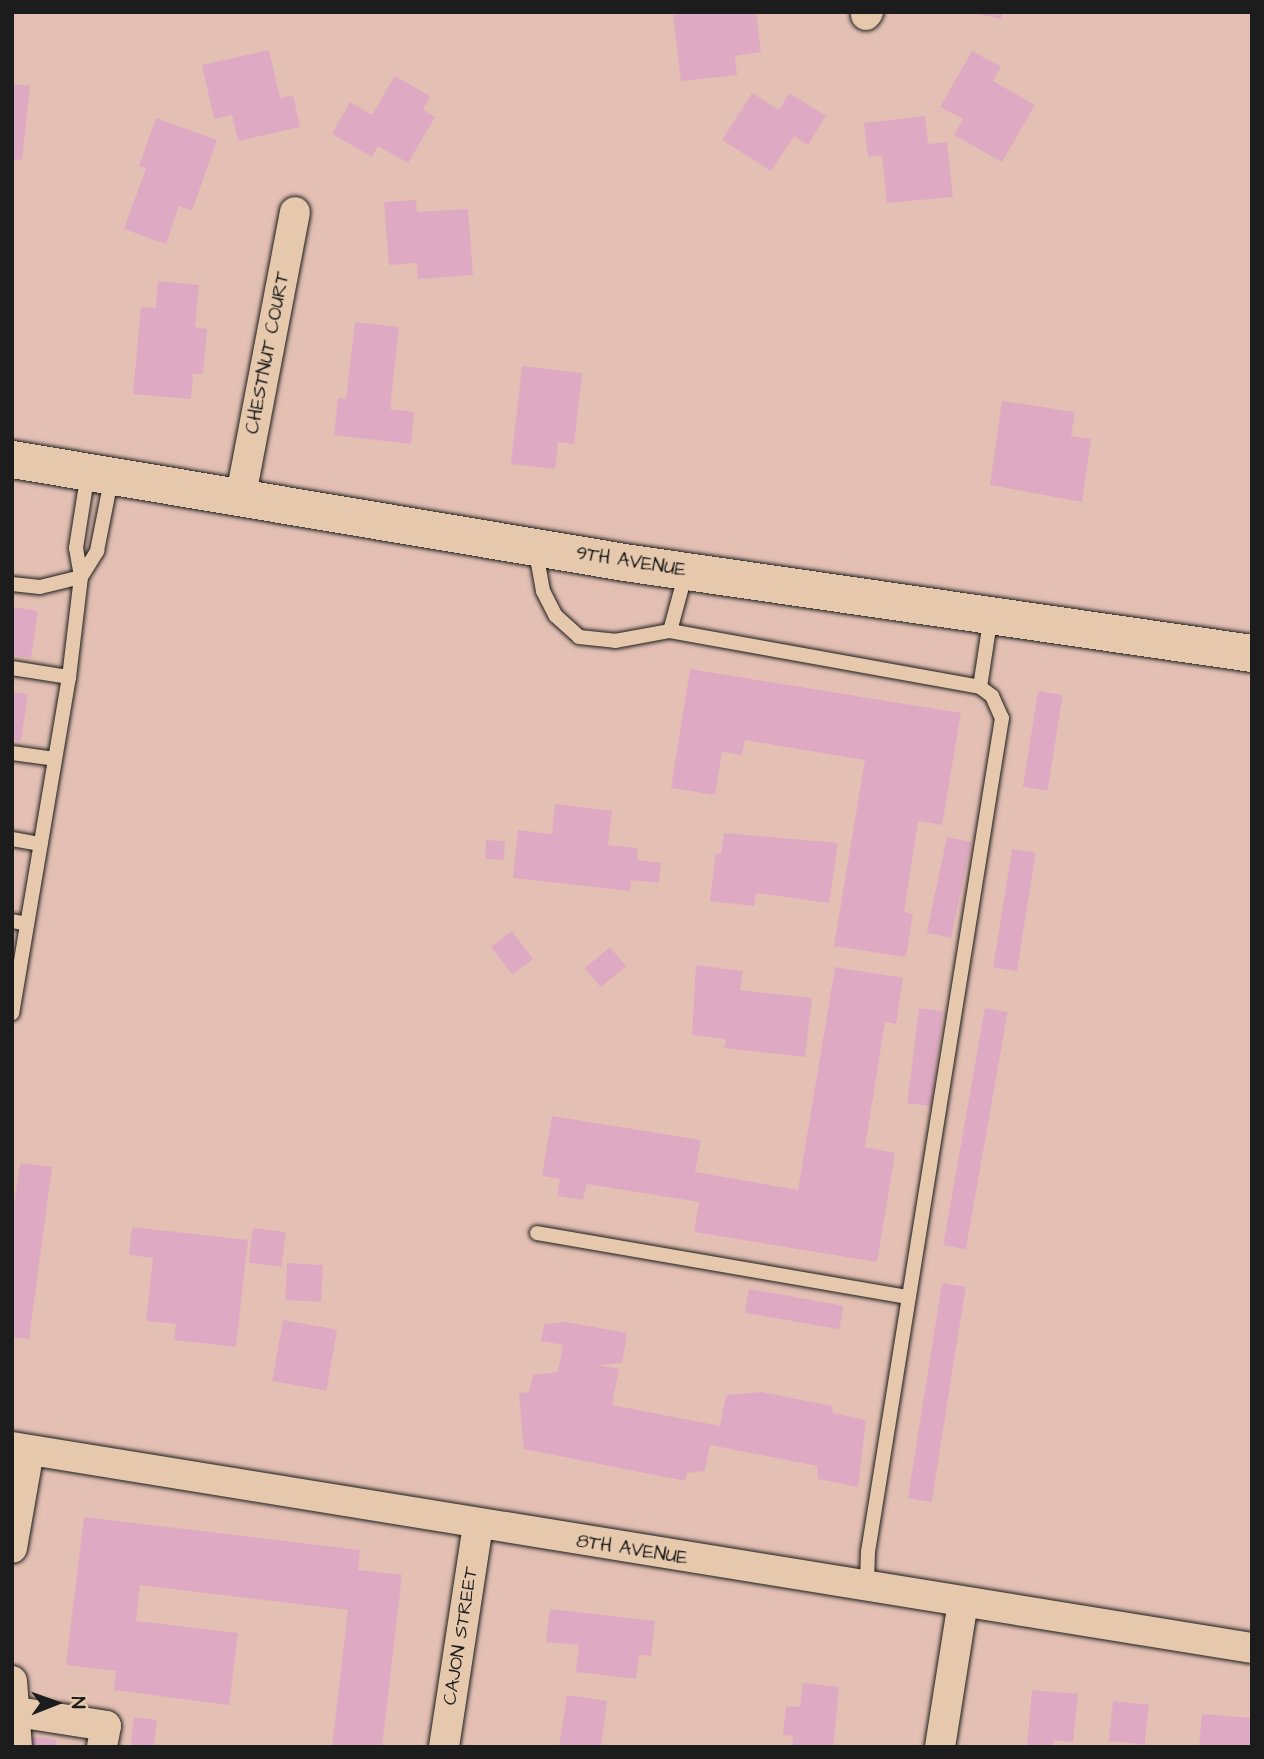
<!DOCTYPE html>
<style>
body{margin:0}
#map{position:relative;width:1264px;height:1759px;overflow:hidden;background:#e4c0b4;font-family:"Architects Daughter",sans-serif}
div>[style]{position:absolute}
.building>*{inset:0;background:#deaac3;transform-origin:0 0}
.roads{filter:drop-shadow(0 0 2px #1c1c1c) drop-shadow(0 0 2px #1c1c1c)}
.service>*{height:14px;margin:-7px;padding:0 7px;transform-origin:7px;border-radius:7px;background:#e6c9ad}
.minor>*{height:30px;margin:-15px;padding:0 15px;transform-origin:15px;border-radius:15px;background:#e6c9ad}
.tertiary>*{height:37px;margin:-18.5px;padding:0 18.5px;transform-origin:18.5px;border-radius:18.5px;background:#e6c9ad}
span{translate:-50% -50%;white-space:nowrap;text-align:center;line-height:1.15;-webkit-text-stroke:6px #e6c9ad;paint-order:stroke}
.street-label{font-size:19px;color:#1c1c1c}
.frame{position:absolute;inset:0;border:14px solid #1c1c1c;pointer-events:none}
.north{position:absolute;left:21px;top:1668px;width:70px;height:70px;-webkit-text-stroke:5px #e6c9ad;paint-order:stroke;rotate:89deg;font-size:19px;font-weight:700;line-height:28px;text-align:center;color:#1c1c1c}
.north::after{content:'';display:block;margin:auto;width:24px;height:32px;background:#1c1c1c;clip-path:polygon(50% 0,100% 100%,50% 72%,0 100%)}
</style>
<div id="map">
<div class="building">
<div style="clip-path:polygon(693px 12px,756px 12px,761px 52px,735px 56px,737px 75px,681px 81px,673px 15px)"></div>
<div style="clip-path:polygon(970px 12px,1002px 12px,1001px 19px)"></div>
<div style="clip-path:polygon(269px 50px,280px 98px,293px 95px,300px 127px,238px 141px,232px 115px,214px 119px,202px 65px)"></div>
<div style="clip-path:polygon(972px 51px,1001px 67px,993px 81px,1035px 105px,1002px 162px,954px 135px,963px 119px,940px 107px)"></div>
<div style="clip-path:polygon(395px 76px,430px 96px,423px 110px,435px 117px,408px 163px,378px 146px,372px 157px,332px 134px,350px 102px,372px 115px)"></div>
<div style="clip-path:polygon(12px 84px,30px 86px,22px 160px,12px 159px)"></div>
<div style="clip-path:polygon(752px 93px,779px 110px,789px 93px,826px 116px,808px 145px,794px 136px,771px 171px,722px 140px)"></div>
<div style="clip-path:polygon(925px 116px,928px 144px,947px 142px,953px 197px,887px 203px,882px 155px,868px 157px,864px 123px)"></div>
<div style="clip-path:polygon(156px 118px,217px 140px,192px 211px,179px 206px,166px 244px,124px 229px,146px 168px,139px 166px)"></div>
<div style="clip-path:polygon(416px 200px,417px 212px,468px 209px,473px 275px,418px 279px,417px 263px,389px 265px,384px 202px)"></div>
<div style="clip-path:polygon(158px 281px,199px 285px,195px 327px,207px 329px,203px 374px,193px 374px,191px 399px,133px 394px,141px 307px,156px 308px)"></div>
<div style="clip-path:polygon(355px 322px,399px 327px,390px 409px,414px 412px,411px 444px,334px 435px,338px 398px,346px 399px)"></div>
<div style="clip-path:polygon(522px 366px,582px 373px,574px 444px,558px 442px,555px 469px,511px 464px)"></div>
<div style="clip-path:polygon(1002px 401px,1075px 412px,1071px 436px,1091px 439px,1082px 502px,990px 485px)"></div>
<div style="clip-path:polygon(12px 607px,38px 611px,31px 658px,12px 655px)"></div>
<div style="clip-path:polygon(690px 669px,961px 713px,942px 825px,918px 821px,904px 912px,913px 914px,906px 957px,834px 946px,865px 760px,745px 740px,742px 755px,722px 752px,715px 795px,671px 788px)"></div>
<div style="left:1038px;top:691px;width:25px;height:97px;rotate:9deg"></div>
<div style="clip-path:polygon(12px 692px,28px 694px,21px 741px,12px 740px)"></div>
<div style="clip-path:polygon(555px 804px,612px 811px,608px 845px,638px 848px,637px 860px,661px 863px,659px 883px,631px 880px,630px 891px,513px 878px,518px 830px,552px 834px)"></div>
<div style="clip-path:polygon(724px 833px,838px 843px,829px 903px,756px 893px,754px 906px,710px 901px,716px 853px,721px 854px)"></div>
<div style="left:947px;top:837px;width:25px;height:98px;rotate:12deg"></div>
<div style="left:486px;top:840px;width:19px;height:19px;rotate:3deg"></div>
<div style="left:1012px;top:849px;width:24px;height:120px;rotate:9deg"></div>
<div style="left:512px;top:931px;width:35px;height:26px;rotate:53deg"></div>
<div style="left:610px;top:947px;width:25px;height:33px;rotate:50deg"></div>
<div style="clip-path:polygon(696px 965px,743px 971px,740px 990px,812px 998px,805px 1057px,724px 1048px,726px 1039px,692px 1035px)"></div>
<div style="clip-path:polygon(835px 967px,903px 978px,896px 1024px,885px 1022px,865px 1147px,895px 1153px,877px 1262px,694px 1232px,699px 1202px,587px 1184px,583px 1200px,557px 1196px,560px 1179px,542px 1176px,552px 1116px,701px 1140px,695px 1172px,798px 1190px)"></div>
<div style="left:919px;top:1008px;width:24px;height:96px;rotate:7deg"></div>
<div style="left:985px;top:1008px;width:23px;height:241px;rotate:10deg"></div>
<div style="clip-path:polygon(20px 1163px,52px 1167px,29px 1339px,12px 1337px,12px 1220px)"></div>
<div style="clip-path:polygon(132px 1227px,248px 1240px,236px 1347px,174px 1340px,176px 1324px,146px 1321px,153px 1258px,129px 1255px)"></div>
<div style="left:253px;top:1228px;width:33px;height:35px;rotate:7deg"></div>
<div style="left:287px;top:1263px;width:36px;height:37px;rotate:3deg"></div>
<div style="left:942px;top:1283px;width:24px;height:218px;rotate:9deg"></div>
<div style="left:749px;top:1289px;width:96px;height:24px;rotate:10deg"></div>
<div style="left:283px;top:1320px;width:55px;height:62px;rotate:10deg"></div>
<div style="clip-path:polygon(566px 1322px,627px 1333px,622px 1363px,599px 1365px,619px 1369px,612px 1405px,720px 1426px,726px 1395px,762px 1392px,832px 1406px,833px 1413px,866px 1420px,858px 1487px,818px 1479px,817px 1466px,710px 1445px,705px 1471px,687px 1473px,685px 1481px,524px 1449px,519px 1393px,529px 1392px,533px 1375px,558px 1372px,563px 1345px,541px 1341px,544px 1324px)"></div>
<div style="clip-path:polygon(84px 1517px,360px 1550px,358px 1570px,402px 1575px,382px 1747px,332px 1747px,348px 1610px,140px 1585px,136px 1621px,238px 1633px,229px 1705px,114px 1690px,116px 1671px,66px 1665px)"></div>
<div style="clip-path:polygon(550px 1609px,655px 1621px,651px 1656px,639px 1655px,636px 1679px,576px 1672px,579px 1645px,546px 1642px)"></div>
<div style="clip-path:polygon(803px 1683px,839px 1687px,833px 1747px,792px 1747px,793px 1736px,783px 1735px,786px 1706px,800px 1707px)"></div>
<div style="clip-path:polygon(1032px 1690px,1078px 1694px,1073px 1742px,1054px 1740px,1053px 1747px,1027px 1745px)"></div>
<div style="clip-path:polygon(567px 1695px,607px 1701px,601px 1747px,559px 1747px)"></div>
<div style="left:1113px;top:1701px;width:36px;height:40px;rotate:6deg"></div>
<div style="clip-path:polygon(1202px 1714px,1252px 1718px,1252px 1747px,1199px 1747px)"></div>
<div style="left:134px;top:1717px;width:23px;height:30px;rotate:7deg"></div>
<div style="clip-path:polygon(30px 1736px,56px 1740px,55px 1747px,28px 1747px)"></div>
</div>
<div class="roads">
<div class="service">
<div style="left:88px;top:472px;width:77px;rotate:99deg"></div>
<div style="left:76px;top:548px;width:29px;rotate:80deg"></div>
<div style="left:81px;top:577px;width:31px;rotate:-58deg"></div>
<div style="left:97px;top:551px;width:77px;rotate:-78.8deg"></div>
<div style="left:535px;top:547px;width:45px;rotate:79.7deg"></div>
<div style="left:543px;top:591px;width:28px;rotate:63deg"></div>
<div style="left:556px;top:616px;width:31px;rotate:42deg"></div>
<div style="left:579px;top:637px;width:36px;rotate:6deg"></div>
<div style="left:615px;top:641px;width:56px;rotate:-10.3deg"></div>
<div style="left:670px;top:631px;width:61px;rotate:-74.8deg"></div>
<div style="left:12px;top:584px;width:28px;rotate:6deg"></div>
<div style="left:40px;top:587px;width:42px;rotate:-13.7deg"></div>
<div style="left:81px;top:577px;width:101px;rotate:96.8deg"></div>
<div style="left:69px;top:677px;width:341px;rotate:99.6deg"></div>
<div style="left:670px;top:631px;width:315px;rotate:10.2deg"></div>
<div style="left:980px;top:687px;width:15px;rotate:37deg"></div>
<div style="left:992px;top:696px;width:24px;rotate:66deg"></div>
<div style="left:1002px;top:718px;width:845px;rotate:99.13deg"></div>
<div style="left:868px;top:1552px;width:35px;rotate:92deg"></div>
<div style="left:12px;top:668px;width:58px;rotate:9deg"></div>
<div style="left:980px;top:687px;width:73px;rotate:-81.3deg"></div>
<div style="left:12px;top:753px;width:43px;rotate:7.9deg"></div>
<div style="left:12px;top:839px;width:29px;rotate:10deg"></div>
<div style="left:12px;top:921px;width:15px;rotate:11deg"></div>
<div style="left:537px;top:1233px;width:377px;rotate:9.8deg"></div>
</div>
<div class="minor">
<div style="left:866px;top:15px;width:4px;rotate:-56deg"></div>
<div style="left:241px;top:495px;width:288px;rotate:-79.2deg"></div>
<div style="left:12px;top:1447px;width:1256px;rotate:9.21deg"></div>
<div style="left:12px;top:1548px;width:98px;rotate:-80.1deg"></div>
<div style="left:12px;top:1681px;width:66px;rotate:85.7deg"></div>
<div style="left:17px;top:1712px;width:90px;rotate:8.9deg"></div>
<div style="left:106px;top:1726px;width:21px;rotate:101deg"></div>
<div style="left:444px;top:1747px;width:224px;rotate:-81.3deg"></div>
<div style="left:940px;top:1747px;width:147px;rotate:-81deg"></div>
</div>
<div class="tertiary">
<div style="left:12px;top:459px;width:621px;rotate:9.55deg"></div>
<div style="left:624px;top:562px;width:635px;rotate:8.25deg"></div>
</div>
</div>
<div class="street-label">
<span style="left:268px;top:353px;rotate:-79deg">CHESTNUT COURT</span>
<span style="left:631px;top:562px;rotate:9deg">9TH AVENUE</span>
<span style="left:632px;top:1550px;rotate:9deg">8TH AVENUE</span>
<span style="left:461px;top:1636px;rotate:-81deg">CAJON STREET</span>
</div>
<div class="frame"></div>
<div class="north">N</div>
</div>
